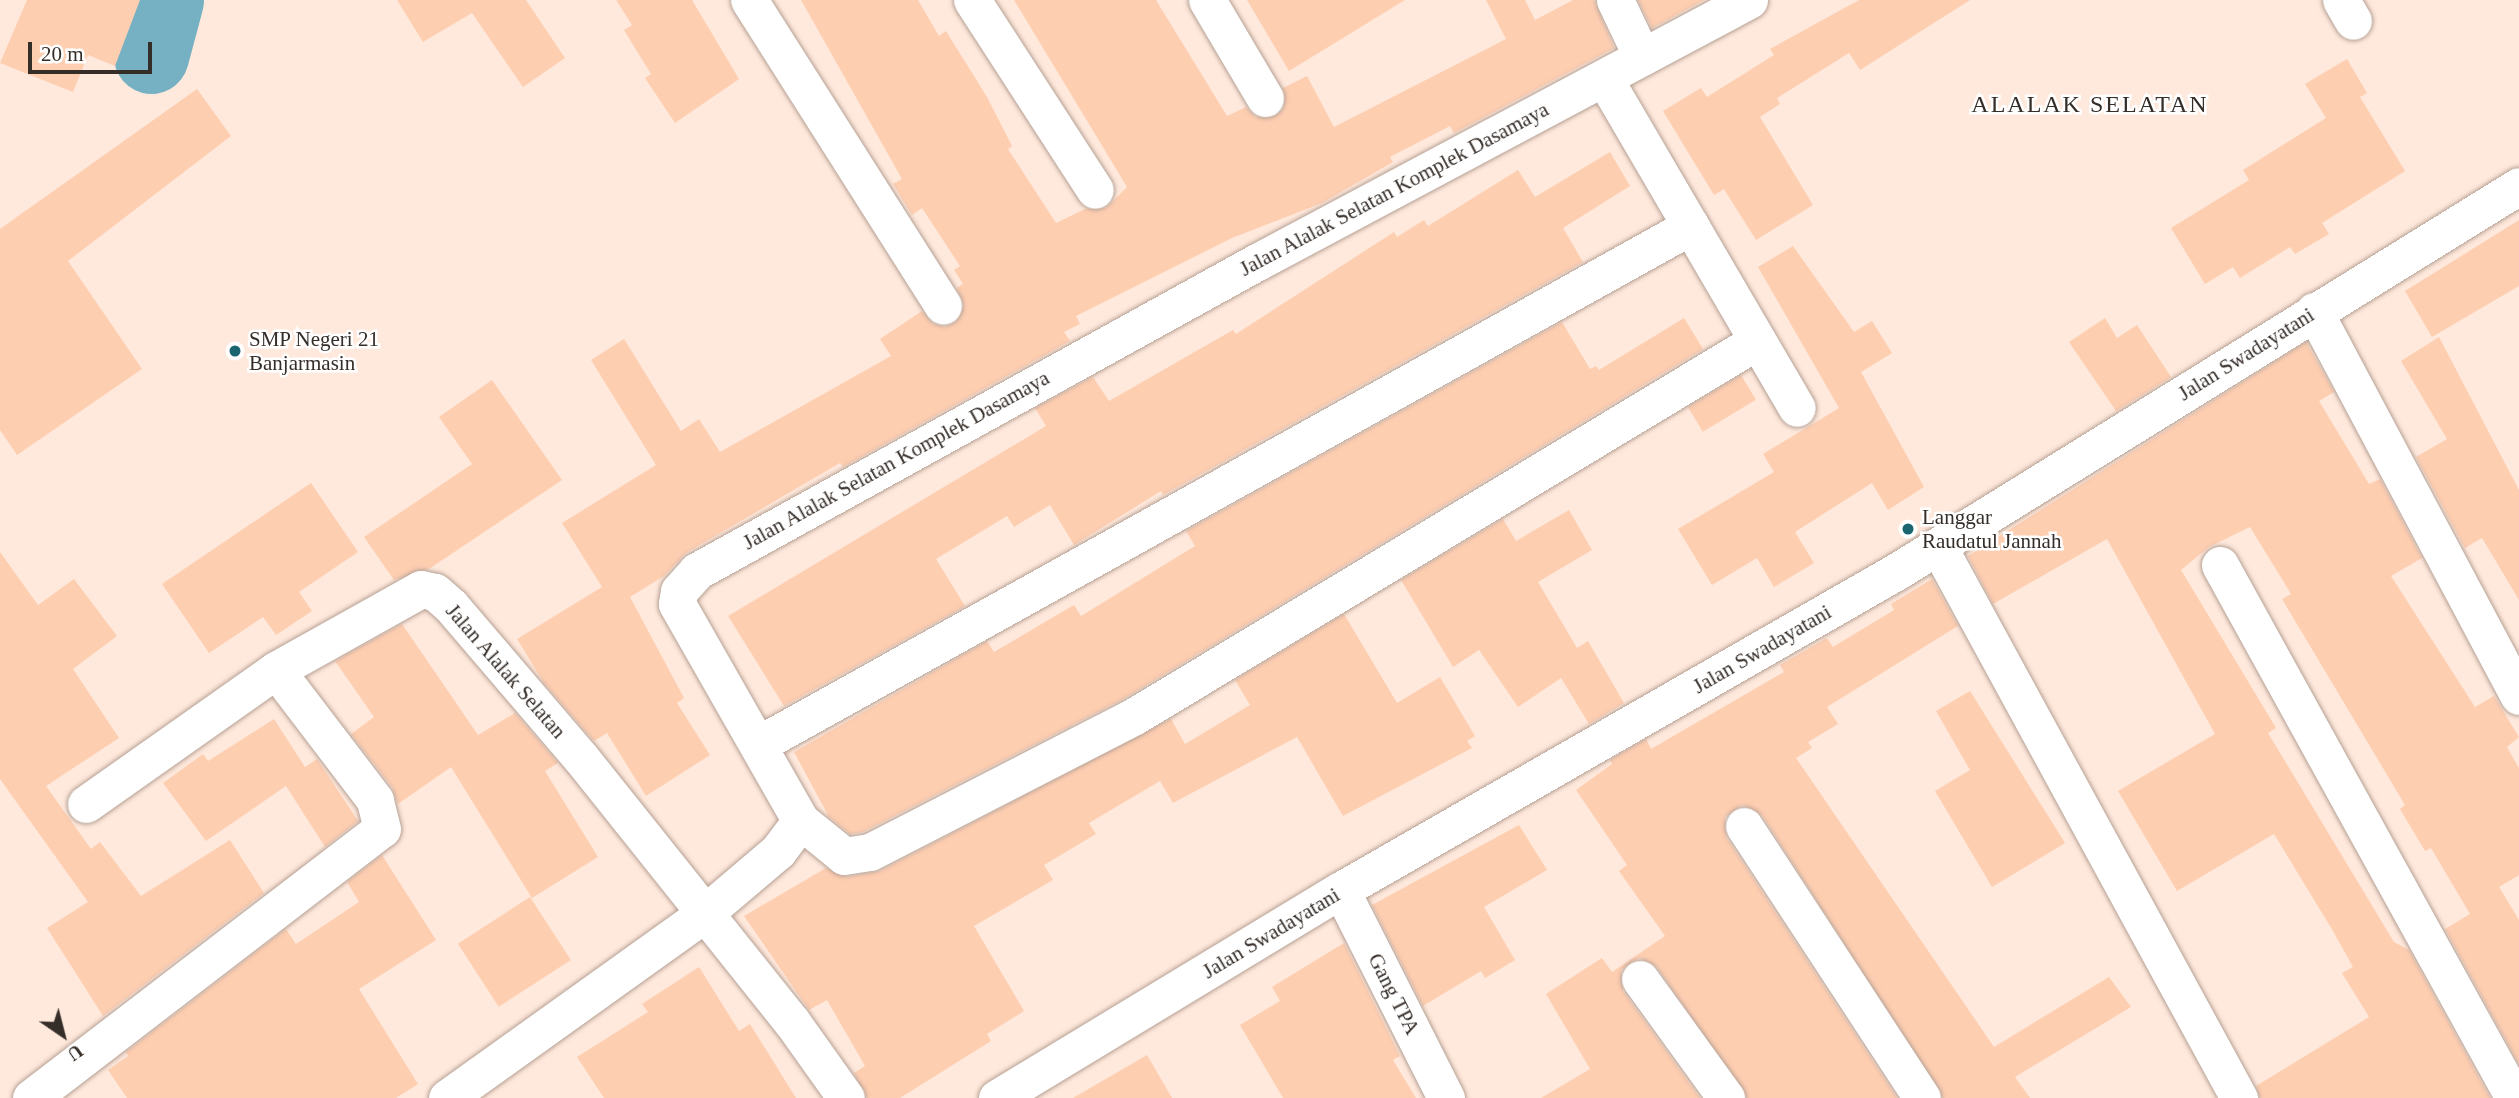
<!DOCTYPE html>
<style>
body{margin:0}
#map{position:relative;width:2519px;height:1098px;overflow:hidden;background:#ffe9dc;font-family:Georgia,serif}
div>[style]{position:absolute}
.river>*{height:75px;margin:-37.5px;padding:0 37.5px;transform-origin:37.5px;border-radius:37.5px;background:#76b0c3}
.building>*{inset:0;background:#feceb1;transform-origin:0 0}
.roads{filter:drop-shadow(0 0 2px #b6a195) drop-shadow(0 0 2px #b6a195)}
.street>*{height:37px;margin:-18.5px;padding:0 18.5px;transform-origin:18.5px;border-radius:18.5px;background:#fff}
.dots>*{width:19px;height:19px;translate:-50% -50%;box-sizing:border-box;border:4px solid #fff;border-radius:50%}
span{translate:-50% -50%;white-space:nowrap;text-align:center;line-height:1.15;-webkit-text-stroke:5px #fff;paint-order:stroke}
.street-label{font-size:21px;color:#352d28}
.poi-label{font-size:21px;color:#352d28}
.left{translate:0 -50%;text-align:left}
.quarter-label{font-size:24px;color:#352d28;letter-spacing:2px}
.north{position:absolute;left:28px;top:1000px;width:70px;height:70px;-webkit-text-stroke:5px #fff;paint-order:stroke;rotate:145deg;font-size:19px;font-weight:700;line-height:28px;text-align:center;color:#352d28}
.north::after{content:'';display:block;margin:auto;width:24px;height:32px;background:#352d28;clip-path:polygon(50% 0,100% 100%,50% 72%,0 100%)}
.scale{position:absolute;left:28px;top:42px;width:124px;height:32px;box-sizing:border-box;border:4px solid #352d28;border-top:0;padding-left:9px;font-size:21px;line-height:24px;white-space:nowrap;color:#352d28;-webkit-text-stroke:5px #fff;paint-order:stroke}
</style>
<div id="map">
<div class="river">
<div style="left:151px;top:56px;width:58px;rotate:-75deg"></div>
</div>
<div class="building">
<div style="clip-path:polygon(27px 0,140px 0,115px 66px,88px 55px,73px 92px,0 63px)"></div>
<div style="clip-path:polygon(397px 0,526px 0,565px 58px,523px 87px,472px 13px,423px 42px)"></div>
<div style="clip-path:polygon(616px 0,692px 0,739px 79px,675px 123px,645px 78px,651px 74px,624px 30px,632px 25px)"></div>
<div style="clip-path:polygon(801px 0,918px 0,939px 36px,946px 31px,987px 97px,1012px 146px,1008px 149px,1056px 223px,1085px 209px,1106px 208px,1127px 187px,1014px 0,1156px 0,1227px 116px,1246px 107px,1255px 117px,1275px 116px,1284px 108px,1283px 88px,1307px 76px,1334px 127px,1506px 39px,1486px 0,1525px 0,1535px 20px,1573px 0,1594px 0,1614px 48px,1454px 133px,1450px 126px,1390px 157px,1393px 162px,1322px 203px,1232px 238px,1076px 316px,1080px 324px,1064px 332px,1070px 341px,843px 467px,840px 463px,686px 553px,664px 576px,630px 597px,684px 698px,677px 703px,710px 755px,646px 796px,607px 733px,594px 741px,544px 683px,517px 639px,602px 587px,562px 523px,656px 465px,591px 360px,624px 339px,681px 431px,699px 419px,720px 452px,891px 356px,880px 339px,922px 311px,933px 324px,945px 327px,955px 323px,964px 306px,957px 288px,963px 284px,954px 270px,960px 266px,922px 208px,912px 215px,893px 184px,902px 179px)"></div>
<div style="clip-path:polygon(1247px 0,1405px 0,1289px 71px)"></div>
<div style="clip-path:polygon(1638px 0,1704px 0,1652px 28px)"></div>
<div style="clip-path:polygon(1859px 0,1970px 0,1860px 70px,1849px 53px,1777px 98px,1780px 104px,1760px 117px,1813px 205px,1756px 240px,1724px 189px,1714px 195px,1663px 111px,1701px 88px,1707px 97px,1774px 55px,1770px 49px)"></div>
<div style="clip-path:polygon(2347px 59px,2367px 93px,2360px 97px,2405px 171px,2322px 223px,2329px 234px,2295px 254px,2290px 247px,2240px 278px,2233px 267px,2205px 284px,2171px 228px,2249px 180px,2243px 170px,2326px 118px,2305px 84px)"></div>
<div style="clip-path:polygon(197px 89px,231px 136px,68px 261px,142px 369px,17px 455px,0 430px,0 229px)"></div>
<div style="clip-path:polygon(1610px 152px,1630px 186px,1563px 228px,1583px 262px,1163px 495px,1161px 491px,1074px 545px,1050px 505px,1014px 527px,1007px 516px,936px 559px,965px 606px,784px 706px,728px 616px,1046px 426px,1035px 408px,1093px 377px,1109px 401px,1233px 330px,1236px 334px,1394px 232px,1397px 237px,1424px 220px,1428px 226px,1518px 170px,1535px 197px)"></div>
<div style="clip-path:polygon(2519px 220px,2519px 286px,2432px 337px,2405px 291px)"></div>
<div style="clip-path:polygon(1793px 246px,1854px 332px,1872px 321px,1892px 353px,1861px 372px,1924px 487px,1888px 510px,1872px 483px,1795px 532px,1814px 563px,1774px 587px,1757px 558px,1712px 585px,1678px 529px,1774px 472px,1763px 454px,1839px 408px,1758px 267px)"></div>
<div style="clip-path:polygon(1684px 318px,1703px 349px,1123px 699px,863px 832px,850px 834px,829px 817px,794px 752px,987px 641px,994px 652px,1074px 605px,1081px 616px,1195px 546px,1186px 531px,1562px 322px,1590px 369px,1596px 366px,1599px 370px)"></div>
<div style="clip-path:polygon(2105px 318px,2117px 338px,2137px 325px,2171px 377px,2116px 411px,2069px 342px)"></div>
<div style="clip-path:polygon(2439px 337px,2519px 490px,2519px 600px,2482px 538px,2465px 548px,2416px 457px,2447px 439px,2401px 361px)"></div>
<div style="clip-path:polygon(2306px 342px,2334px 392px,2319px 401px,2369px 484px,2380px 479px,2422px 558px,2391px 576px,2475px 707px,2494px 696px,2519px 737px,2507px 747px,2519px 768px,2519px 875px,2499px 887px,2519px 920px,2519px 1064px,2445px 929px,2470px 914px,2431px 848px,2425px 851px,2400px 809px,2405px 805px,2282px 599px,2291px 594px,2250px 527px,2209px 547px,2181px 570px,2276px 728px,2268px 733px,2394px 942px,2409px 950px,2490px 1098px,2260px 1098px,2256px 1086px,2369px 1017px,2342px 973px,2353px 967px,2333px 931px,2274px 834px,2177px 891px,2118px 791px,2215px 734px,2107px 539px,1993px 604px,1968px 556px)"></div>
<div style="left:1741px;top:375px;width:29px;height:62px;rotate:59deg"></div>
<div style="clip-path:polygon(492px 380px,562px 480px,429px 569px,394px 580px,364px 537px,472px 464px,439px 417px)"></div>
<div style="clip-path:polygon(311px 483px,358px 552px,299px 592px,312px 611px,276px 635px,263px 617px,209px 653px,162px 584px)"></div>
<div style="clip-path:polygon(1569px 510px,1592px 550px,1538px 582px,1577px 648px,1588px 641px,1624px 703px,1589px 724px,1561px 678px,1518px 707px,1479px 650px,1453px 667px,1401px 580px,1503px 519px,1516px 541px)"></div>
<div style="clip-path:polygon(0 552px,38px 605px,74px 579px,117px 636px,73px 669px,119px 738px,46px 786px,91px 849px,100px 842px,141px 896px,230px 840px,264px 893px,103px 1016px,47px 928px,88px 902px,0 779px)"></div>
<div style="clip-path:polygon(1932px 579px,1958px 626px,1827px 707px,1838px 724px,1808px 742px,1812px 748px,1796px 758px,1994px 1047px,2109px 977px,2131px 1007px,2015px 1077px,2030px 1098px,1943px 1098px,1762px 815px,1742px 805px,1725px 817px,1726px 837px,1897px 1098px,1747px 1098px,1657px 967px,1639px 958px,1621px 970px,1623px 991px,1700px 1098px,1541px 1098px,1590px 1069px,1546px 994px,1602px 958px,1612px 972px,1665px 936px,1619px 871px,1627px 865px,1576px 790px,1612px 764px,1610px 760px,1646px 739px,1651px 749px,1784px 672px,1780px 665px,1827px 638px,1833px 647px,1894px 610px,1891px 604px)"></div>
<div style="clip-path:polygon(1344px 614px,1397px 703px,1440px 677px,1475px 736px,1467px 741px,1472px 748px,1343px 816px,1297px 737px,1173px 803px,1160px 781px,1089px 823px,1096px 834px,1044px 865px,1053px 880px,974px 926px,1024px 1011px,987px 1034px,991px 1041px,900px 1098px,867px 1098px,854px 1073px,865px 1066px,827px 1000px,809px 1010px,744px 916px,826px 868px,847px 877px,880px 871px,1171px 719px,1185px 744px,1250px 705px,1235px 680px)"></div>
<div style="clip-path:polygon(402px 624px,478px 735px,515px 713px,558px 763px,545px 771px,598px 857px,532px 898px,451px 767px,398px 804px,392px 787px,351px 734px,374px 717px,335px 661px)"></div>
<div style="clip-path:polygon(1970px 691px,2065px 843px,1992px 887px,1935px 791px,1970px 770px,1936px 711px)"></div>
<div style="clip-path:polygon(274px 719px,305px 767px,317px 759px,358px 821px,325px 847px,286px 786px,206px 841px,163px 783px,203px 754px,208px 761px)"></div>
<div style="clip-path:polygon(1519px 825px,1547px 870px,1484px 907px,1515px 960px,1485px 978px,1481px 971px,1423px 1006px,1372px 905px)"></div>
<div style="clip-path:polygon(382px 855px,436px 940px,359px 989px,418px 1084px,396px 1098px,127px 1098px,108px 1070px,128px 1056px,126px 1052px,286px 929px,296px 944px,359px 902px,347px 882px)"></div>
<div style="left:530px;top:897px;width:75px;height:86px;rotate:57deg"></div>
<div style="clip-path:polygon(1344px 943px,1400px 1056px,1393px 1060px,1416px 1098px,1283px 1098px,1240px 1025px,1280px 1001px,1272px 987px)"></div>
<div style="clip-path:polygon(699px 967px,739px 1031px,750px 1024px,796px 1098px,604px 1098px,577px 1057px,648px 1012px,642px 1004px)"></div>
<div style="clip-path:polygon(1147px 1055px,1172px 1098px,1073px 1098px)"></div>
</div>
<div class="roads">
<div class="street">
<div style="left:749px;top:0;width:362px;rotate:57.6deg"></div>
<div style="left:972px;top:0;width:226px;rotate:57.1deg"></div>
<div style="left:1207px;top:0;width:114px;rotate:59.4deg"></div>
<div style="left:1615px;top:0;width:63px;rotate:64.7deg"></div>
<div style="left:1749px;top:0;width:557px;rotate:151.96deg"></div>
<div style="left:1257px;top:262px;width:640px;rotate:151.11deg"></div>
<div style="left:697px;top:571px;width:27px;rotate:132deg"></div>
<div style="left:679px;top:591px;width:13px;rotate:99deg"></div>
<div style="left:677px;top:604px;width:250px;rotate:60.3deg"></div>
<div style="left:801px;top:821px;width:55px;rotate:39.1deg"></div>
<div style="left:844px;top:856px;width:26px;rotate:-9deg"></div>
<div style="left:870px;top:852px;width:296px;rotate:-27.2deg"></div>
<div style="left:1133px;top:717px;width:729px;rotate:-31.07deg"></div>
<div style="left:2341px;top:0;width:24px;rotate:60deg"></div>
<div style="left:1604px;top:78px;width:382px;rotate:59.7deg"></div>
<div style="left:2314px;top:311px;width:436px;rotate:62deg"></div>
<div style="left:1938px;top:546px;width:629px;rotate:61.4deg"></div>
<div style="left:2220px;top:565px;width:609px;rotate:61.12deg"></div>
<div style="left:759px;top:744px;width:1066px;rotate:-29.07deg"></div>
<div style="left:86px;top:804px;width:232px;rotate:-35.2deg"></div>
<div style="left:1744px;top:826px;width:325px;rotate:56.8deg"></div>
<div style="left:1341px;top:890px;width:233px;rotate:63.2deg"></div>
<div style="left:1640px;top:979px;width:147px;rotate:54.1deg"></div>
<div style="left:31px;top:1098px;width:442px;rotate:-37.5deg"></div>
<div style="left:382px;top:829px;width:30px;rotate:-104deg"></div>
<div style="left:375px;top:800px;width:163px;rotate:-127.3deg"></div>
<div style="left:276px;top:670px;width:166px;rotate:-29.2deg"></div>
<div style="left:421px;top:589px;width:14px;rotate:12deg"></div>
<div style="left:435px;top:592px;width:21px;rotate:41deg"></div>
<div style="left:451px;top:606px;width:200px;rotate:49.5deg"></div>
<div style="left:581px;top:758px;width:338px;rotate:51.4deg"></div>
<div style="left:792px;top:1022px;width:93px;rotate:54.6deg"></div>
<div style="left:447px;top:1098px;width:317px;rotate:-35.6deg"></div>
<div style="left:705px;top:913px;width:96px;rotate:-40.3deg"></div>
<div style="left:778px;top:851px;width:38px;rotate:-53deg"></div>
<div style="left:997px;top:1098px;width:402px;rotate:-31.2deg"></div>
<div style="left:1341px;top:890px;width:643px;rotate:-29.83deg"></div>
<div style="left:1899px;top:570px;width:729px;rotate:-31.77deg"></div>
</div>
</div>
<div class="dots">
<div style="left:235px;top:351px;background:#1b6571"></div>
<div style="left:1908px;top:529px;background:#1b6571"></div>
</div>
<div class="street-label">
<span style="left:1394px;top:189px;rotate:-28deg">Jalan Alalak Selatan Komplek Dasamaya</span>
<span style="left:2246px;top:354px;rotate:-32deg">Jalan Swadayatani</span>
<span style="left:896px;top:460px;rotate:-29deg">Jalan Alalak Selatan Komplek Dasamaya</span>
<span style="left:1762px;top:649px;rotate:-30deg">Jalan Swadayatani</span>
<span style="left:506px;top:671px;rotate:49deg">Jalan Alalak Selatan</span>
<span style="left:1271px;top:933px;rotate:-31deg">Jalan Swadayatani</span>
<span style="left:1394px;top:994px;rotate:63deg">Gang TPA</span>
</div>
<div class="poi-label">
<span class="left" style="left:249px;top:351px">SMP Negeri 21<br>Banjarmasin</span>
<span class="left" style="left:1922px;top:529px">Langgar<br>Raudatul Jannah</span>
</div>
<div class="quarter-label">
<span style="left:2090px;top:105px">ALALAK SELATAN</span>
</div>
<div class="north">U</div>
<div class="scale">20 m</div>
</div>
